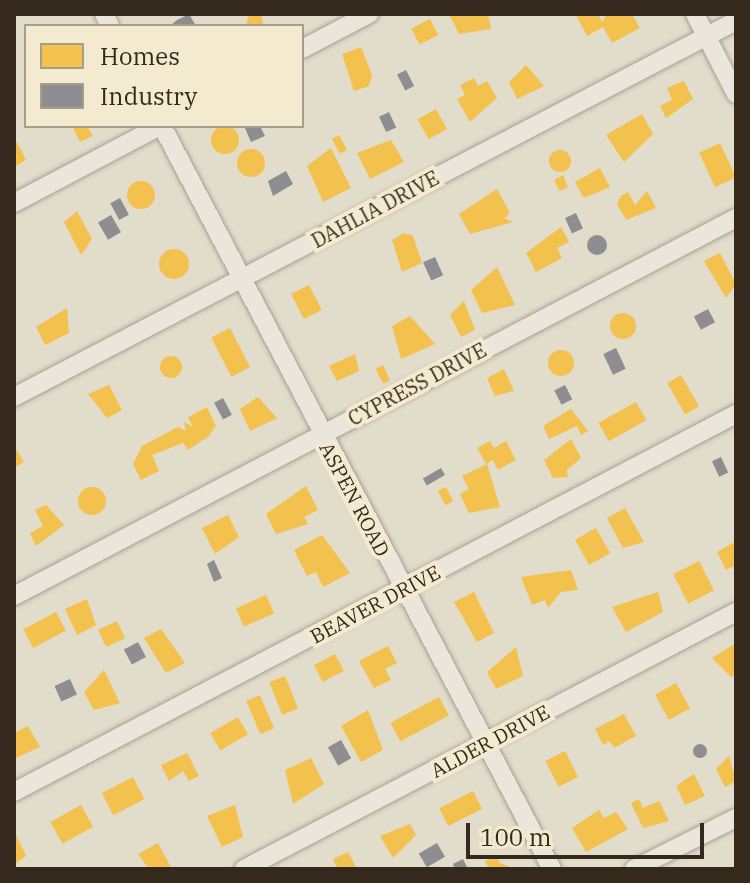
<!DOCTYPE html>
<style>
body{margin:0}
#map{position:relative;width:750px;height:883px;overflow:hidden;background:#e2dccb;font-family:"IBM Plex Serif",serif}
div>[style]{position:absolute}
.homes>*{inset:0;background:#f2c14e;transform-origin:0 0}
.round{border-radius:50%}
.industry>*{inset:0;background:#8d8d92;transform-origin:0 0}
.roads{filter:drop-shadow(0 0 2px #a7a194) drop-shadow(0 0 2px #a7a194)}
.minor>*{height:18px;margin:-9px;padding:0 9px;transform-origin:9px;border-radius:9px;background:#eae6dc}
span{translate:-50% -50%;white-space:nowrap;text-align:center;line-height:1.15;-webkit-text-stroke:8px #f4ead0;paint-order:stroke}
.street-label{font-size:20px;color:#35291d}
.frame{position:absolute;inset:0;border:16px solid #35291d;pointer-events:none}
.legend{position:absolute;left:24px;top:24px;width:280px;height:104px;box-sizing:border-box;background:#f4ead0;border:2px solid #a89d88;margin:0;padding:10px 14px;list-style:none;font-size:24px;color:#35291d}
.legend li{display:flex;align-items:center;gap:16px;height:40px}
.legend b{width:40px;border:2px solid #a89d88}
.scale{position:absolute;left:466px;top:823px;width:238px;height:36px;box-sizing:border-box;border:4px solid #35291d;border-top:0;padding-left:10px;font-size:24px;line-height:28px;white-space:nowrap;color:#35291d;-webkit-text-stroke:6px #f4ead0;paint-order:stroke}
</style>
<div id="map">
<div class="homes">
<div style="clip-path:polygon(449px 14px,488px 14px,491px 29px,459px 34px)"></div>
<div style="clip-path:polygon(598px 14px,602px 22px,607px 14px,632px 14px,640px 28px,612px 43px,603px 27px,587px 36px,576px 15px)"></div>
<div class="round" style="left:247px;top:14px;width:16px;height:16px"></div>
<div style="left:430px;top:19px;width:18px;height:21px;rotate:63deg"></div>
<div style="clip-path:polygon(361px 47px,372px 75px,369px 86px,354px 91px,342px 54px)"></div>
<div style="clip-path:polygon(526px 65px,544px 86px,517px 99px,509px 82px)"></div>
<div style="clip-path:polygon(474px 78px,478px 86px,487px 81px,497px 98px,470px 122px,457px 99px,465px 95px,460px 85px)"></div>
<div style="clip-path:polygon(684px 81px,693px 99px,666px 118px,660px 106px,672px 100px,667px 88px)"></div>
<div style="left:436px;top:109px;width:23px;height:21px;rotate:61deg"></div>
<div style="clip-path:polygon(642px 114px,653px 134px,624px 162px,606px 135px)"></div>
<div class="round" style="left:211px;top:126px;width:28px;height:28px"></div>
<div style="clip-path:polygon(72px 126px,87px 126px,93px 136px,80px 142px)"></div>
<div style="left:339px;top:135px;width:17px;height:8px;rotate:62deg"></div>
<div style="clip-path:polygon(391px 140px,404px 162px,370px 179px,357px 153px)"></div>
<div style="clip-path:polygon(17px 142px,26px 160px,14px 167px,14px 143px)"></div>
<div style="left:720px;top:143px;width:38px;height:23px;rotate:65deg"></div>
<div style="clip-path:polygon(331px 148px,351px 188px,323px 202px,307px 166px)"></div>
<div class="round" style="left:237px;top:149px;width:28px;height:28px"></div>
<div class="round" style="left:549px;top:150px;width:22px;height:22px"></div>
<div style="clip-path:polygon(600px 168px,610px 187px,584px 198px,575px 182px)"></div>
<div style="clip-path:polygon(563px 175px,568px 187px,560px 191px,554px 180px)"></div>
<div class="round" style="left:127px;top:181px;width:28px;height:28px"></div>
<div style="clip-path:polygon(497px 189px,510px 213px,504px 218px,513px 222px,470px 234px,459px 214px)"></div>
<div style="clip-path:polygon(647px 191px,656px 208px,626px 220px,617px 204px,621px 196px,628px 192px,635px 205px)"></div>
<div style="clip-path:polygon(77px 211px,92px 239px,81px 255px,64px 222px)"></div>
<div style="clip-path:polygon(561px 227px,569px 242px,557px 248px,562px 258px,536px 272px,526px 253px)"></div>
<div style="clip-path:polygon(404px 233px,413px 236px,422px 263px,402px 272px,392px 240px)"></div>
<div class="round" style="left:159px;top:249px;width:30px;height:30px"></div>
<div style="clip-path:polygon(720px 253px,736px 284px,726px 298px,704px 261px)"></div>
<div style="clip-path:polygon(497px 267px,515px 305px,482px 313px,471px 290px)"></div>
<div style="left:309px;top:285px;width:28px;height:20px;rotate:63deg"></div>
<div style="clip-path:polygon(464px 301px,475px 330px,461px 337px,450px 315px)"></div>
<div style="clip-path:polygon(67px 308px,69px 333px,45px 345px,36px 327px)"></div>
<div class="round" style="left:610px;top:313px;width:26px;height:26px"></div>
<div style="clip-path:polygon(410px 316px,435px 344px,401px 359px,392px 326px)"></div>
<div style="left:230px;top:328px;width:44px;height:21px;rotate:63deg"></div>
<div class="round" style="left:548px;top:350px;width:26px;height:26px"></div>
<div style="clip-path:polygon(355px 354px,359px 371px,337px 381px,329px 366px)"></div>
<div class="round" style="left:160px;top:356px;width:22px;height:22px"></div>
<div style="left:383px;top:365px;width:17px;height:8px;rotate:65deg"></div>
<div style="clip-path:polygon(504px 369px,514px 391px,495px 396px,487px 378px)"></div>
<div style="left:681px;top:375px;width:36px;height:16px;rotate:60deg"></div>
<div style="clip-path:polygon(109px 385px,122px 410px,107px 418px,88px 394px)"></div>
<div style="clip-path:polygon(258px 397px,277px 418px,250px 431px,240px 409px)"></div>
<div style="left:636px;top:402px;width:21px;height:43px;rotate:61deg"></div>
<div style="clip-path:polygon(207px 407px,216px 426px,209px 436px,188px 450px,183px 443px,152px 455px,159px 471px,141px 480px,133px 464px,142px 446px,178px 427px,186px 431px,184px 422px,193px 427px,188px 417px)"></div>
<div style="clip-path:polygon(571px 409px,588px 431px,581px 435px,577px 426px,549px 439px,543px 426px)"></div>
<div style="clip-path:polygon(571px 439px,581px 458px,566px 471px,569px 477px,553px 478px,544px 460px)"></div>
<div style="clip-path:polygon(490px 441px,494px 448px,506px 441px,516px 460px,498px 470px,493px 460px,486px 464px,477px 448px)"></div>
<div style="clip-path:polygon(14px 446px,24px 462px,14px 468px)"></div>
<div style="clip-path:polygon(487px 464px,500px 507px,469px 513px,460px 494px,469px 489px,462px 476px)"></div>
<div style="clip-path:polygon(306px 486px,318px 510px,304px 517px,308px 524px,276px 534px,266px 514px)"></div>
<div style="left:446px;top:487px;width:16px;height:9px;rotate:63deg"></div>
<div class="round" style="left:78px;top:487px;width:28px;height:28px"></div>
<div style="clip-path:polygon(46px 505px,64px 525px,36px 546px,30px 533px,43px 526px,35px 510px)"></div>
<div style="clip-path:polygon(625px 508px,644px 542px,623px 548px,607px 518px)"></div>
<div style="clip-path:polygon(228px 515px,239px 537px,215px 554px,202px 528px)"></div>
<div style="left:596px;top:528px;width:29px;height:24px;rotate:61deg"></div>
<div style="clip-path:polygon(322px 535px,350px 573px,323px 587px,316px 572px,307px 576px,294px 550px)"></div>
<div style="clip-path:polygon(735px 542px,736px 565px,726px 570px,717px 552px)"></div>
<div style="left:699px;top:561px;width:33px;height:29px;rotate:63deg"></div>
<div style="clip-path:polygon(571px 570px,578px 590px,561px 592px,548px 608px,545px 600px,532px 605px,521px 577px)"></div>
<div style="clip-path:polygon(474px 592px,494px 633px,477px 642px,454px 602px)"></div>
<div style="clip-path:polygon(658px 592px,663px 612px,626px 632px,612px 607px)"></div>
<div style="left:266px;top:595px;width:20px;height:33px;rotate:66deg"></div>
<div style="clip-path:polygon(87px 599px,96px 625px,77px 635px,65px 609px)"></div>
<div style="left:56px;top:612px;width:21px;height:37px;rotate:62deg"></div>
<div style="left:117px;top:621px;width:19px;height:21px;rotate:65deg"></div>
<div style="clip-path:polygon(161px 629px,185px 663px,166px 673px,144px 638px)"></div>
<div style="clip-path:polygon(736px 643px,736px 674px,731px 677px,712px 658px)"></div>
<div style="clip-path:polygon(388px 646px,397px 663px,385px 669px,391px 680px,374px 688px,359px 661px)"></div>
<div style="clip-path:polygon(516px 647px,523px 676px,496px 689px,487px 672px)"></div>
<div style="left:335px;top:654px;width:19px;height:24px;rotate:62deg"></div>
<div style="clip-path:polygon(104px 670px,120px 703px,94px 710px,84px 692px)"></div>
<div style="left:285px;top:676px;width:35px;height:17px;rotate:68deg"></div>
<div style="left:676px;top:683px;width:29px;height:24px;rotate:61deg"></div>
<div style="left:260px;top:695px;width:36px;height:15px;rotate:67deg"></div>
<div style="left:439px;top:697px;width:21px;height:55px;rotate:62deg"></div>
<div style="clip-path:polygon(368px 710px,383px 750px,361px 762px,341px 726px)"></div>
<div style="clip-path:polygon(624px 714px,636px 736px,614px 748px,610px 741px,603px 745px,595px 729px)"></div>
<div style="left:238px;top:717px;width:20px;height:32px;rotate:60deg"></div>
<div style="clip-path:polygon(28px 726px,40px 747px,14px 759px,14px 733px)"></div>
<div style="left:565px;top:751px;width:29px;height:22px;rotate:63deg"></div>
<div style="clip-path:polygon(187px 753px,199px 776px,189px 781px,183px 771px,169px 781px,161px 765px)"></div>
<div style="clip-path:polygon(729px 756px,736px 781px,725px 787px,716px 769px)"></div>
<div style="clip-path:polygon(311px 758px,324px 784px,293px 804px,285px 770px)"></div>
<div style="clip-path:polygon(694px 774px,705px 796px,685px 805px,676px 786px)"></div>
<div style="left:133px;top:777px;width:25px;height:35px;rotate:63deg"></div>
<div style="left:473px;top:791px;width:20px;height:38px;rotate:63deg"></div>
<div style="clip-path:polygon(639px 799px,643px 808px,659px 801px,669px 821px,643px 828px,631px 803px)"></div>
<div style="left:81px;top:805px;width:25px;height:35px;rotate:61deg"></div>
<div style="clip-path:polygon(235px 805px,243px 837px,222px 847px,207px 816px)"></div>
<div style="clip-path:polygon(599px 810px,604px 818px,616px 812px,628px 829px,586px 852px,572px 828px)"></div>
<div style="clip-path:polygon(410px 824px,416px 835px,393px 858px,380px 836px)"></div>
<div style="clip-path:polygon(14px 831px,26px 856px,14px 865px)"></div>
<div style="clip-path:polygon(158px 843px,172px 869px,149px 869px,138px 854px)"></div>
<div style="clip-path:polygon(348px 852px,357px 869px,337px 869px,333px 859px)"></div>
<div style="clip-path:polygon(497px 856px,500px 863px,514px 869px,489px 869px,485px 861px)"></div>
</div>
<div class="industry">
<div style="clip-path:polygon(189px 14px,196px 26px,170px 26px,177px 20px)"></div>
<div style="left:406px;top:70px;width:18px;height:10px;rotate:63deg"></div>
<div style="left:389px;top:112px;width:17px;height:11px;rotate:65deg"></div>
<div style="clip-path:polygon(244px 126px,260px 126px,265px 136px,251px 142px)"></div>
<div style="clip-path:polygon(286px 171px,293px 184px,273px 196px,268px 181px)"></div>
<div style="left:120px;top:198px;width:19px;height:11px;rotate:62deg"></div>
<div style="left:576px;top:213px;width:17px;height:12px;rotate:66deg"></div>
<div style="left:111px;top:215px;width:20px;height:15px;rotate:60deg"></div>
<div class="round" style="left:587px;top:235px;width:20px;height:20px"></div>
<div style="left:435px;top:257px;width:20px;height:13px;rotate:66deg"></div>
<div style="left:708px;top:309px;width:15px;height:16px;rotate:62deg"></div>
<div style="left:616px;top:348px;width:23px;height:14px;rotate:65deg"></div>
<div style="left:565px;top:385px;width:16px;height:12px;rotate:63deg"></div>
<div style="left:223px;top:398px;width:19px;height:10px;rotate:62deg"></div>
<div style="left:721px;top:457px;width:17px;height:10px;rotate:65deg"></div>
<div style="left:441px;top:468px;width:8px;height:21px;rotate:60deg"></div>
<div style="clip-path:polygon(214px 560px,222px 578px,214px 582px,207px 564px)"></div>
<div style="left:138px;top:642px;width:17px;height:16px;rotate:62deg"></div>
<div style="left:70px;top:679px;width:17px;height:17px;rotate:66deg"></div>
<div style="left:341px;top:740px;width:21px;height:15px;rotate:61deg"></div>
<div class="round" style="left:693px;top:744px;width:14px;height:14px"></div>
<div style="left:437px;top:843px;width:16px;height:21px;rotate:60deg"></div>
<div style="clip-path:polygon(463px 859px,468px 869px,455px 869px,453px 864px)"></div>
</div>
<div class="roads">
<div class="minor">
<div style="left:104px;top:14px;width:13px;rotate:63deg"></div>
<div style="left:695px;top:14px;width:90px;rotate:62.9deg"></div>
<div style="left:302px;top:49px;width:76px;rotate:-27.6deg"></div>
<div style="left:162px;top:126px;width:839px;rotate:62.31deg"></div>
<div style="left:14px;top:203px;width:165px;rotate:-27.8deg"></div>
<div style="left:14px;top:397px;width:814px;rotate:-27.51deg"></div>
<div style="left:14px;top:596px;width:815px;rotate:-27.63deg"></div>
<div style="left:14px;top:792px;width:815px;rotate:-27.63deg"></div>
<div style="left:244px;top:869px;width:555px;rotate:-27.58deg"></div>
<div style="left:634px;top:869px;width:114px;rotate:-26.6deg"></div>
</div>
</div>
<div class="street-label">
<span style="left:375px;top:209px;rotate:-28deg">DAHLIA DRIVE</span>
<span style="left:417px;top:384px;rotate:-28deg">CYPRESS DRIVE</span>
<span style="left:355px;top:499px;rotate:62deg">ASPEN ROAD</span>
<span style="left:375px;top:604px;rotate:-28deg">BEAVER DRIVE</span>
<span style="left:490px;top:741px;rotate:-28deg">ALDER DRIVE</span>
</div>
<div class="frame"></div>
<ul class="legend">
<li><b style="height:22px;background:#f2c14e"></b>Homes</li>
<li><b style="height:22px;background:#8d8d92"></b>Industry</li>
</ul>
<div class="scale">100 m</div>
</div>
